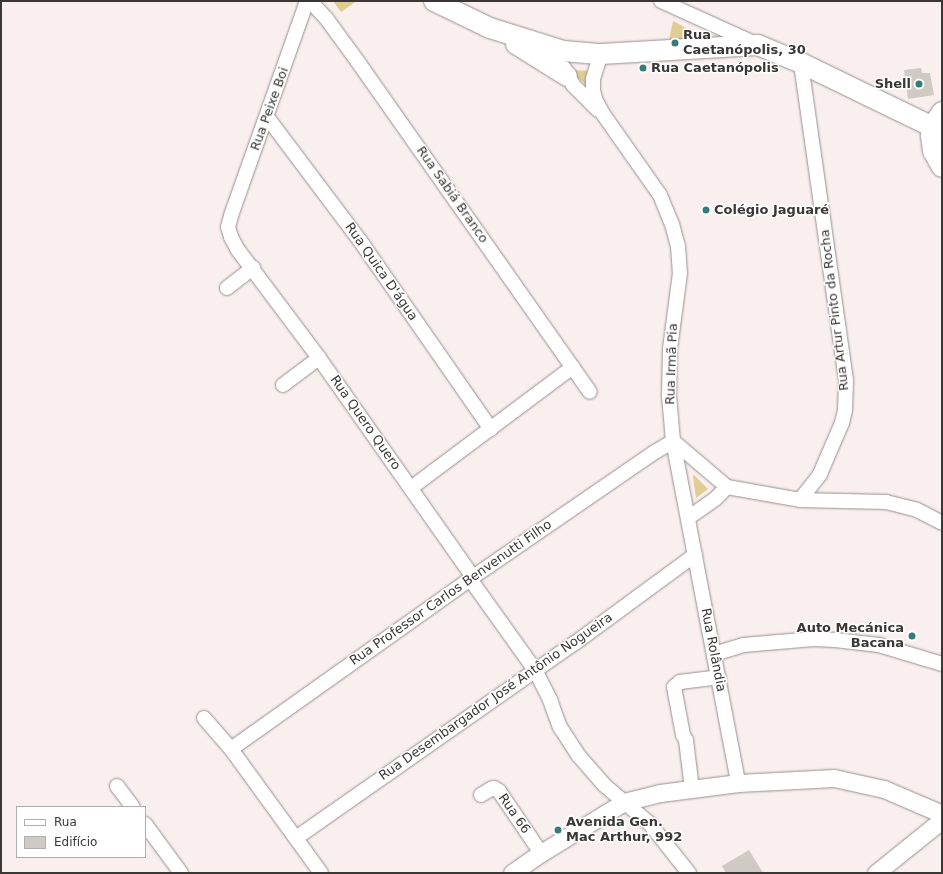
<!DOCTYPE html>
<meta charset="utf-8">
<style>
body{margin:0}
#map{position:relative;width:943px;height:874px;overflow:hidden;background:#f8efee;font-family:"DejaVu Sans",sans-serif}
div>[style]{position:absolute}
.green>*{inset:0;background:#e0cd94}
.building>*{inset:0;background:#d0cac5}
.roads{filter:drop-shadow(0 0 1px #97908f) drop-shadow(0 0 1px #97908f)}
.minor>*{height:14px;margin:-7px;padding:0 7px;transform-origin:7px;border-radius:7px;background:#fff}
.tertiary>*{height:17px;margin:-8.5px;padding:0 8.5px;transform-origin:8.5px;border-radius:8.5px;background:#fff}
.secondary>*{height:20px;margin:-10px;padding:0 10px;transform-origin:10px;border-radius:10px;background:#fff}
.dots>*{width:11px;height:11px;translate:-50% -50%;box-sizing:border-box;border:2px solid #fff;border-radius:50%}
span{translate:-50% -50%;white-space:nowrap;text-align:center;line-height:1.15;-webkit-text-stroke:3px #fff;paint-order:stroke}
.poi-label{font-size:13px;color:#3a3736;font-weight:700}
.left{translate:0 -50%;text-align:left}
.right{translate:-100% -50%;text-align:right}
.street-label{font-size:13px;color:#3a3736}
.frame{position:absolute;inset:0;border:2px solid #3a3736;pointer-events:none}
.legend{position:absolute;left:16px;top:806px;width:130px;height:52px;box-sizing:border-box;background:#fff;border:1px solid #b0afaf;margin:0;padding:5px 7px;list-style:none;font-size:12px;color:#3a3736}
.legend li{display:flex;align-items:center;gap:8px;height:20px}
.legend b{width:20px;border:1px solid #b0afaf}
</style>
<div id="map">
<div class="green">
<div style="clip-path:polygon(333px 1px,357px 1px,341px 12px)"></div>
<div style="clip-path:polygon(673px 21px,703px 37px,669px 40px)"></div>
<div style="clip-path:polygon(568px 70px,594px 71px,589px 87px)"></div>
<div style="clip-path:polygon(694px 475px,708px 489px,696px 498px,693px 477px)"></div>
</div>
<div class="building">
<div style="clip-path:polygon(921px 68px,922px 73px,930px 73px,934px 95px,908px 99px,904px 70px)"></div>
<div style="clip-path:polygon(749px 850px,763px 873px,726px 873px,722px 866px)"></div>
</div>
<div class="roads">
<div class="minor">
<div style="left:307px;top:1px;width:228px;rotate:109.5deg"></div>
<div style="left:231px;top:216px;width:11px;rotate:105deg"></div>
<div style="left:228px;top:227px;width:10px;rotate:73deg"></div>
<div style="left:231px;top:237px;width:15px;rotate:62deg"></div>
<div style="left:238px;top:250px;width:135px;rotate:53.1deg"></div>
<div style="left:319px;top:358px;width:268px;rotate:54.9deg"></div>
<div style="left:310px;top:1px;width:23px;rotate:47deg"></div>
<div style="left:326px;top:18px;width:54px;rotate:54deg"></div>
<div style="left:358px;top:62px;width:403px;rotate:54.9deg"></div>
<div style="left:661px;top:1px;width:104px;rotate:24.4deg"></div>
<div style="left:601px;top:54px;width:26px;rotate:108deg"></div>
<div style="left:593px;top:79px;width:11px;rotate:90deg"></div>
<div style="left:593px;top:90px;width:9px;rotate:77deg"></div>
<div style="left:595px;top:99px;width:17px;rotate:62deg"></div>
<div style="left:603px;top:114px;width:99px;rotate:54.9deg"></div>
<div style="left:660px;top:195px;width:31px;rotate:68deg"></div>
<div style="left:672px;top:224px;width:23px;rotate:75deg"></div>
<div style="left:678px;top:246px;width:27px;rotate:86deg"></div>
<div style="left:680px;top:273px;width:77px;rotate:97.5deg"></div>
<div style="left:670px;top:349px;width:47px;rotate:91.2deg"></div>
<div style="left:669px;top:396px;width:45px;rotate:84.9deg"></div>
<div style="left:673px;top:441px;width:71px;rotate:40.4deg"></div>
<div style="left:727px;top:487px;width:74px;rotate:10.1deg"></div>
<div style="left:800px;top:500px;width:86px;rotate:1.3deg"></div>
<div style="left:886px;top:502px;width:32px;rotate:14deg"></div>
<div style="left:917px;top:510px;width:28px;rotate:27deg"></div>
<div style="left:564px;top:68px;width:19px;rotate:62deg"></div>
<div style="left:573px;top:85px;width:35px;rotate:45deg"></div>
<div style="left:267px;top:117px;width:160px;rotate:53.1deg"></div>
<div style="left:363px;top:245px;width:224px;rotate:55.2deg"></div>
<div style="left:227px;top:288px;width:33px;rotate:-38deg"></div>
<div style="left:283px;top:385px;width:45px;rotate:-36.9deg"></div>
<div style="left:411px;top:488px;width:202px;rotate:-36.8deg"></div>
<div style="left:800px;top:500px;width:33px;rotate:-52deg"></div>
<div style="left:820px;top:474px;width:56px;rotate:-66.7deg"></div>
<div style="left:842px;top:423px;width:13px;rotate:-77deg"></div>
<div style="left:845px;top:410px;width:30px;rotate:-88deg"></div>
<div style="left:846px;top:380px;width:320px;rotate:-98.1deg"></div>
<div style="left:688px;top:518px;width:33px;rotate:-35deg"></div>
<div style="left:715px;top:499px;width:17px;rotate:-45deg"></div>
<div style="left:470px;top:579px;width:112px;rotate:54.5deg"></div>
<div style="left:535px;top:670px;width:34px;rotate:63deg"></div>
<div style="left:550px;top:700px;width:29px;rotate:70deg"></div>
<div style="left:560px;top:727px;width:35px;rotate:57deg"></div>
<div style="left:579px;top:756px;width:37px;rotate:49deg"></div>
<div style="left:603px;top:784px;width:62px;rotate:40.4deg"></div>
<div style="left:650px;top:824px;width:63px;rotate:51.5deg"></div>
<div style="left:714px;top:654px;width:30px;rotate:-17deg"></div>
<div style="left:743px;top:645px;width:71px;rotate:-4.8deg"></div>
<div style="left:814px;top:639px;width:21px;rotate:3deg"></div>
<div style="left:835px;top:640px;width:44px;rotate:6.5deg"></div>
<div style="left:879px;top:645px;width:66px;rotate:16.8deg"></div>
<div style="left:204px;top:718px;width:41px;rotate:48.9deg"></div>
<div style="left:231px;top:749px;width:153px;rotate:54deg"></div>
<div style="left:231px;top:749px;width:297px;rotate:-35.4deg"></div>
<div style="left:473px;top:577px;width:221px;rotate:-34.5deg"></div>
<div style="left:655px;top:452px;width:21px;rotate:-31deg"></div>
<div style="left:673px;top:441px;width:348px;rotate:79.2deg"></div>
<div style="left:117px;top:786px;width:26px;rotate:53deg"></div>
<div style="left:692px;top:789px;width:49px;rotate:-97deg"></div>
<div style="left:686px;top:740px;width:6px;rotate:-121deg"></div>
<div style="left:683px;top:735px;width:49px;rotate:-100.6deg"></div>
<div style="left:674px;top:687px;width:8px;rotate:-40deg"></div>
<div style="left:680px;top:682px;width:39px;rotate:-7deg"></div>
<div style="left:481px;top:795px;width:12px;rotate:-31deg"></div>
<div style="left:491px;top:789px;width:3px;rotate:-18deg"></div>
<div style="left:494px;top:788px;width:6px;rotate:31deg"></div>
<div style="left:499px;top:791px;width:75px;rotate:55.9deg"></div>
<div style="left:145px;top:824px;width:61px;rotate:53.7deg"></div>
<div style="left:296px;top:838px;width:340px;rotate:-35deg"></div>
<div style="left:575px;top:643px;width:149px;rotate:-36.3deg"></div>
</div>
<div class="tertiary">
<div style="left:512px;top:873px;width:35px;rotate:-35deg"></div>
<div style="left:541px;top:853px;width:97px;rotate:-31.6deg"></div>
<div style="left:624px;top:802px;width:37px;rotate:-14deg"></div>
<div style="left:660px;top:793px;width:79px;rotate:-7.3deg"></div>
<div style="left:738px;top:783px;width:96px;rotate:-3deg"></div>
<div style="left:834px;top:778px;width:51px;rotate:12.4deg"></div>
<div style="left:884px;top:789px;width:63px;rotate:23.3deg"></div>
<div style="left:876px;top:873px;width:85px;rotate:-38.8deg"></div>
</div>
<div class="secondary">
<div style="left:434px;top:1px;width:62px;rotate:25.7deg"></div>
<div style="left:490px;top:28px;width:77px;rotate:17.5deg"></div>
<div style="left:563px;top:51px;width:38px;rotate:5deg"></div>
<div style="left:601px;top:54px;width:157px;rotate:-3.3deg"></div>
<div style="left:758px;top:45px;width:47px;rotate:22.7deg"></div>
<div style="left:801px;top:63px;width:147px;rotate:25.9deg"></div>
<div style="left:516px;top:44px;width:60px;rotate:32.1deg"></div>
<div style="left:942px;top:112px;width:11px;rotate:124deg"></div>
<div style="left:936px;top:121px;width:15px;rotate:110deg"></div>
<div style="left:931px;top:135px;width:16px;rotate:83deg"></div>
<div style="left:933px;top:151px;width:18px;rotate:61deg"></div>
</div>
</div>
<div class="dots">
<div style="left:675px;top:43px;background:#347c76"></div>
<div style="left:643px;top:68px;background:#347c76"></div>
<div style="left:919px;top:84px;background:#347c76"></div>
<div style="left:706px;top:210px;background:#347c76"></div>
<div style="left:912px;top:636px;background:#347c76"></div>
<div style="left:558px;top:830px;background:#347c76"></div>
</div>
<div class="poi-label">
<span class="left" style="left:683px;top:43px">Rua<br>Caetanópolis, 30</span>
<span class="left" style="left:651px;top:68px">Rua Caetanópolis</span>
<span class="right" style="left:911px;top:84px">Shell</span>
<span class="left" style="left:714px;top:210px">Colégio Jaguaré</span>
<span class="right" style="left:904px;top:636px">Auto Mecánica<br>Bacana</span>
<span class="left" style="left:566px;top:830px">Avenida Gen.<br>Mac Arthur, 992</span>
</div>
<div class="street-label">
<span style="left:270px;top:109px;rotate:-70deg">Rua Peixe Boi</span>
<span style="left:452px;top:195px;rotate:55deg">Rua Sabiá Branco</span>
<span style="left:381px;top:272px;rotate:55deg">Rua Quica D'água</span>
<span style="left:835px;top:310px;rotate:-97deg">Rua Artur Pinto da Rocha</span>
<span style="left:672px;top:364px;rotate:-88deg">Rua Irmã Pia</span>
<span style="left:365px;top:423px;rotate:55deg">Rua Quero Quero</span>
<span style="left:451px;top:593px;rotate:-35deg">Rua Professor Carlos Benvenutti Filho</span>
<span style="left:713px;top:650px;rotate:79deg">Rua Rolândia</span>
<span style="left:496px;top:697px;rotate:-35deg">Rua Desembargador José Antônio Nogueira</span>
<span style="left:514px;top:814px;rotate:55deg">Rua 66</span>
</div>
<div class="frame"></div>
<ul class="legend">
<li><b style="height:5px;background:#fff"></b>Rua</li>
<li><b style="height:11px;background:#d0cac5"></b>Edifício</li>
</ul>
</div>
